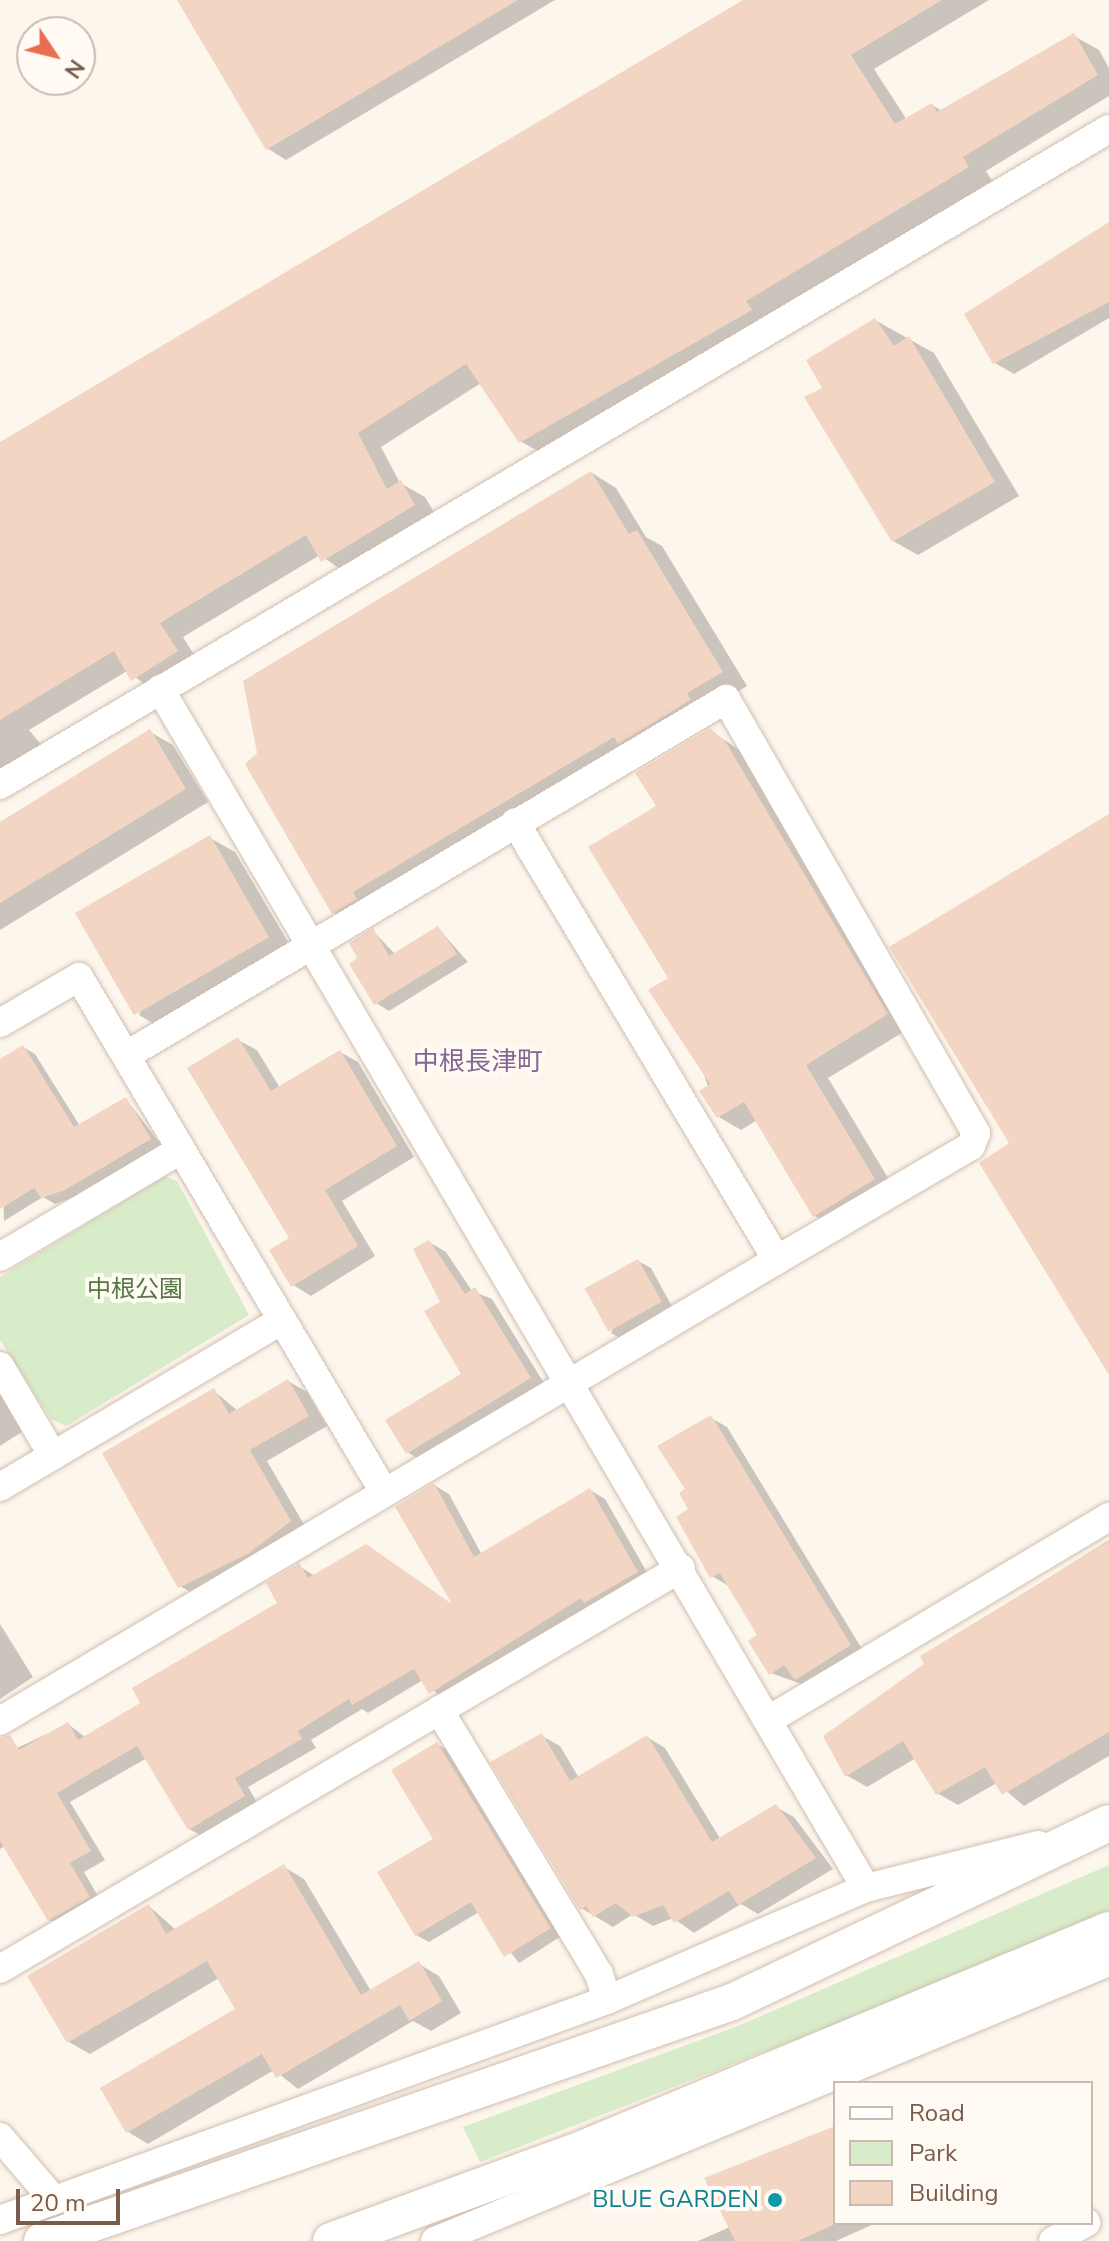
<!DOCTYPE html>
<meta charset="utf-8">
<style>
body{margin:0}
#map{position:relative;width:1109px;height:2241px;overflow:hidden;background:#fdf6ec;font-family:"Nunito Sans","Noto Sans JP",sans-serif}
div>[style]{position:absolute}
.green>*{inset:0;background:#d8ecc9}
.shadow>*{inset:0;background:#0003}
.building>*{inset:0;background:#f3d5c3;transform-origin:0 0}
.roads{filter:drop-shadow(0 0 2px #d1beb0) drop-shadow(0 0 2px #d1beb0)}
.minor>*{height:28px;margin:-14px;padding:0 14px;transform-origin:14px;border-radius:14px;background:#fff}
.tertiary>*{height:36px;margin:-18px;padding:0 18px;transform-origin:18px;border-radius:18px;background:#fff}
.dots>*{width:22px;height:22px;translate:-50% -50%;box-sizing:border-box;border:4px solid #fffaf3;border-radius:50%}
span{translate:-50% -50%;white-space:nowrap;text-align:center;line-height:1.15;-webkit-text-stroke:8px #fffaf3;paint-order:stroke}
.park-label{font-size:24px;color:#537a41}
.culture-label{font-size:24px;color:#0d838f}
.right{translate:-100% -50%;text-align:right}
.neighbourhood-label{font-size:26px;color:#846695}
.legend{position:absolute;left:833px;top:2081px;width:260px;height:144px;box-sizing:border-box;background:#fffaf3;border:2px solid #cabbb1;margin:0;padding:10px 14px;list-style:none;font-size:24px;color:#7a5c4d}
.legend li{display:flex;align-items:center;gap:16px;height:40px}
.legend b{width:40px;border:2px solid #cabbb1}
.north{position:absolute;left:16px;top:16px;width:80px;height:80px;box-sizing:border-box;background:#fffaf3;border:2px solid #cabbb1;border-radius:50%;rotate:125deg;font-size:22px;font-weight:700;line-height:32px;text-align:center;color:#7a5c4d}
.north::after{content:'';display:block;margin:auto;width:28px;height:36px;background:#e76f51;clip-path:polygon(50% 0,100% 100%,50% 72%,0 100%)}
.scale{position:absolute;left:16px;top:2189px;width:104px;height:36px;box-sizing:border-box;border:4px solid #7a5c4d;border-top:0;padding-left:10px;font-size:24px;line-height:28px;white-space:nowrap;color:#7a5c4d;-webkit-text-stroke:6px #fffaf3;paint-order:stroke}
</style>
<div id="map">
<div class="green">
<div style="clip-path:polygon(165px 1176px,177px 1181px,249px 1315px,66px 1426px,51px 1419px,0 1340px,0 1277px)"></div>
<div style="clip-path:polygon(1109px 1865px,1109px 1910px,988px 1965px,480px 2162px,463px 2127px,738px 2026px)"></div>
</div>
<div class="shadow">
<div style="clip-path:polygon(179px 0,555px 0,286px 160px,267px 148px)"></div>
<div style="clip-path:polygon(749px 0,989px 0,874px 69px,907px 120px,932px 105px,942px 111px,1074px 36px,1099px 50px,1109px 68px,1109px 96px,986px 171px,992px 181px,545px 455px,520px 441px,481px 383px,381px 447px,400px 483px,425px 497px,438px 519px,347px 574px,320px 555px,183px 637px,201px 666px,157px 693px,127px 671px,29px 730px,43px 747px,0 769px,0 446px)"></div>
<div style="clip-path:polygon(1109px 224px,1109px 318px,1014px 374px,995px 363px)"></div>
<div style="clip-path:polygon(875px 320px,934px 353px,1019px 496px,918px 555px,893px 541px,825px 389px)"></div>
<div style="clip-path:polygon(592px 473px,616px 488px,646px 537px,662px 546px,747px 686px,358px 927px,333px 912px)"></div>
<div style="clip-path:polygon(710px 730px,748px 756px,910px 1028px,828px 1078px,897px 1193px,837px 1229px,815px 1216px,757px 1120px,741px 1130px,719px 1117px,670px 979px,659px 807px)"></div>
<div style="clip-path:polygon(150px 732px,173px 745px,208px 802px,0 930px,0 824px)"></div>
<div style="clip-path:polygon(210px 838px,235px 852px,294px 952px,164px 1030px,139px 1015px)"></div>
<div style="clip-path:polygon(438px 928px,468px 962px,389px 1011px,376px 1003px,359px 959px,373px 931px,395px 954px)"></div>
<div style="clip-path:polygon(238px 1040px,257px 1050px,280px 1088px,340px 1052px,358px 1062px,414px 1157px,342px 1201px,375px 1256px,311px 1296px,293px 1285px,292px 1239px)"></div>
<div style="clip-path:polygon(23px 1047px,35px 1054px,80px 1126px,126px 1099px,162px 1146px,78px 1196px,55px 1204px,43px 1197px,4px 1221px,0 1060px)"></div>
<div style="clip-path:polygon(429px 1242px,446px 1252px,472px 1291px,492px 1299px,547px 1388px,424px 1462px,407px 1452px,464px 1375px)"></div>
<div style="clip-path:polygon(638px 1261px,651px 1268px,674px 1310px,623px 1340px,611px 1333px)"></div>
<div style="clip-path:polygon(288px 1381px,307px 1392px,327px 1426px,267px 1461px,309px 1533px,199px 1597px,180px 1586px,214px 1391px,238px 1411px)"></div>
<div style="clip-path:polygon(0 1388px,25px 1430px,0 1446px)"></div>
<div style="clip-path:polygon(711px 1418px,727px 1427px,865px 1654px,812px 1688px,771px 1673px,760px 1636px,727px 1585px,712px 1576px,687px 1490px)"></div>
<div style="clip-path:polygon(434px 1485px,449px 1494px,482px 1555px,590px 1490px,605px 1499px,652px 1581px,445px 1701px,423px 1680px,368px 1713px,362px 1709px,311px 1740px,316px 1748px,248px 1787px,258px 1804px,204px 1837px,189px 1829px,147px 1758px,70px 1802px,105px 1860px,84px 1872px,103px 1905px,64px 1928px,49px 1920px,5px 1846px,0 1849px,0 1756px,68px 1724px,85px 1737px,143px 1703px,280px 1603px,299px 1566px,315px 1576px,457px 1608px)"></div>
<div style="clip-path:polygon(1109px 1540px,1109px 1756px,1024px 1806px,997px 1783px,958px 1805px,937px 1793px,916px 1758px,867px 1787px,846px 1775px,927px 1665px,923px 1657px)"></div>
<div style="clip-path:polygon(0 1624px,33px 1677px,0 1699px)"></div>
<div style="clip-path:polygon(542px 1736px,560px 1746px,579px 1778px,647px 1737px,665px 1748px,721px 1840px,776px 1807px,794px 1817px,833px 1869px,758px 1914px,741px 1904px,694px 1933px,673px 1918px,653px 1926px,633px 1914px,613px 1927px,581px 1908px)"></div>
<div style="clip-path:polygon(437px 1744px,450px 1752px,563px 1935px,519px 1963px,479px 1912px,429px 1942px,416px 1935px,436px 1839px)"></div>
<div style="clip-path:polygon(284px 1867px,304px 1879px,371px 1991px,419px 1964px,439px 1976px,461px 2013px,431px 2031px,413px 2021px,298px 2089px,274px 2070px,148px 2144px,128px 2132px,238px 2009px,219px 1978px,90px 2054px,69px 2042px,149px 1906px,176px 1930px)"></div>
<div style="clip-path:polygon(835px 2128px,835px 2223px,876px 2223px,836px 2241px,698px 2241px,730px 2227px)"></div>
</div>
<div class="building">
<div style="clip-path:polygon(177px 0,518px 0,266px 150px)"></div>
<div style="clip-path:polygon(743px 0,942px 0,851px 55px,895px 124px,932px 103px,937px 112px,1074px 33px,1098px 75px,963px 157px,969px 167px,746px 301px,752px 310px,519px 443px,466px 364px,358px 433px,387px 489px,401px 480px,415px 505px,321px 562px,306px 535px,160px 623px,178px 651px,131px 681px,114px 651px,0 720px,0 442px)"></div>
<div style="clip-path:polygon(1109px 222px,1109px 302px,993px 364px,964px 314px)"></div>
<div style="clip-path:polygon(875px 318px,894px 346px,909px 336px,995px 482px,892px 542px,804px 397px,822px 388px,806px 360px)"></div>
<div style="clip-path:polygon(591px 471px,629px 534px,637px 530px,723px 672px,687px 693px,691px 700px,618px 744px,614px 737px,353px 892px,357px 899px,332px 914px,245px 764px,257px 753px,243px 681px)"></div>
<div style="clip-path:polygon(710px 728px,725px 741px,888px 1014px,806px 1065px,875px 1179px,813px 1217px,744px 1102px,717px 1118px,699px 1091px,710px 1084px,648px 990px,668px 978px,588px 847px,656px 806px,635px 773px)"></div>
<div style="clip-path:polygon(150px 729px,186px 789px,0 903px,0 822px)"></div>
<div style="clip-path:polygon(1109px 814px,1109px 1375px,979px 1163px,1009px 1143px,889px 947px)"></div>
<div style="left:210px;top:835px;width:118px;height:156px;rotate:60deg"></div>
<div style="clip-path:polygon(438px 926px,457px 954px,374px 1005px,349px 964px,357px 958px,349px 943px,373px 928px,389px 956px)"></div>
<div style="clip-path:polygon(238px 1037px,271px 1091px,340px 1050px,397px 1146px,325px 1190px,358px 1246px,291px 1287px,269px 1250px,289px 1238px,187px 1068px)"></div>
<div style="clip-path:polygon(23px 1045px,74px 1127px,126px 1097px,151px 1139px,65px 1190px,41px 1198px,34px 1188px,0 1209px,0 1059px)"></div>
<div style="clip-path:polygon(429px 1240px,465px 1294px,475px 1287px,531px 1378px,406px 1454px,385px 1420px,461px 1374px,424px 1311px,440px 1302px,413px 1249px)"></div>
<div style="left:638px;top:1259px;width:49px;height:61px;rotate:61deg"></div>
<div style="clip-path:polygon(288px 1379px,309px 1416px,250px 1450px,291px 1521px,248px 1554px,178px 1588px,102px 1453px,214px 1388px,229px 1414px)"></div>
<div style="clip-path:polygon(711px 1415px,851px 1645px,795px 1680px,784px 1665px,769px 1675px,748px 1641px,757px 1635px,720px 1573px,710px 1578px,676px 1517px,688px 1509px,679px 1493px,685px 1489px,657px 1446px)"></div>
<div style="clip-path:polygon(434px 1483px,474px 1557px,590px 1488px,638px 1572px,584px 1603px,581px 1598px,429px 1694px,414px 1669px,352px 1705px,349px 1699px,298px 1731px,302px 1739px,235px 1778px,245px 1796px,188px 1830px,137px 1746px,57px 1793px,91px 1851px,70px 1863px,90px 1897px,48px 1921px,0 1841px,0 1738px,10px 1735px,19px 1750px,68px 1722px,78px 1740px,140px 1703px,132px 1688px,277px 1603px,266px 1583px,299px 1563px,308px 1578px,366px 1544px,452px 1604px,395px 1507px)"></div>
<div style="clip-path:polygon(1109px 1541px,1109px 1732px,1002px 1795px,985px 1767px,936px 1795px,903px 1741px,845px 1777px,823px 1736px,924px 1664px,920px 1656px)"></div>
<div style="clip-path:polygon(542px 1733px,570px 1781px,647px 1735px,712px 1842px,776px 1804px,816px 1858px,738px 1905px,729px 1891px,674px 1923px,663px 1905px,633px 1917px,616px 1903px,593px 1917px,586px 1906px,580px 1910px,490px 1762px)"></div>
<div style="clip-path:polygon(437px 1742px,551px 1928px,504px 1957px,471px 1902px,415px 1936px,377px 1872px,433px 1839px,391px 1770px)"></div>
<div style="clip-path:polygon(284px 1864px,361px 1995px,419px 1961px,442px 2001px,409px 2021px,400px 2005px,276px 2078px,262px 2054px,126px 2133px,100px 2088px,235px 2009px,207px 1961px,67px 2043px,27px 1976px,149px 1904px,166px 1934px)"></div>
<div style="clip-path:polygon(835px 2126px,835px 2224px,798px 2241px,735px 2241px,704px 2178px)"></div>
</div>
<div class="roads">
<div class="minor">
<div style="left:160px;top:689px;width:1391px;rotate:59.51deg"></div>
<div style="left:0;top:785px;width:1288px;rotate:-30.61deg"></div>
<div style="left:0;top:1023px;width:91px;rotate:-30.2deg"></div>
<div style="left:79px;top:977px;width:599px;rotate:59.36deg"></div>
<div style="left:127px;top:1055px;width:697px;rotate:-30.72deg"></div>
<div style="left:726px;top:699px;width:501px;rotate:60.06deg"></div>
<div style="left:976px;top:1133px;width:14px;rotate:111deg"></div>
<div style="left:971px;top:1146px;width:225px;rotate:149.6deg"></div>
<div style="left:0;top:1257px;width:209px;rotate:-30.7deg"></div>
<div style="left:0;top:1366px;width:104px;rotate:59.5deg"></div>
<div style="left:0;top:1487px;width:328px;rotate:-30.6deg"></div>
<div style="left:439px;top:1710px;width:309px;rotate:58.8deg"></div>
<div style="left:599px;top:1974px;width:27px;rotate:73deg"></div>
<div style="left:770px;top:1719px;width:395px;rotate:-30.8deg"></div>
<div style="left:0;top:1721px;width:903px;rotate:-30.68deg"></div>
<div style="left:777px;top:1260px;width:510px;rotate:-120.89deg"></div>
<div style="left:0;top:1969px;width:790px;rotate:-30.49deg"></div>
<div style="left:0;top:2137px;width:83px;rotate:49.4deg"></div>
<div style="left:0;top:2220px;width:646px;rotate:-19.92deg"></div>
<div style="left:607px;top:2000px;width:282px;rotate:-23.4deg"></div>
<div style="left:866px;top:1888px;width:178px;rotate:-14deg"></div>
<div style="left:435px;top:2241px;width:729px;rotate:-22.49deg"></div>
<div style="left:1053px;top:2241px;width:38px;rotate:-29deg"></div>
</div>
<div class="tertiary">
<div style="left:42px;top:2241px;width:730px;rotate:-19.1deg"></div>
<div style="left:732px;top:2002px;width:417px;rotate:-25.4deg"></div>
<div style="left:331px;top:2241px;width:257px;rotate:-20.1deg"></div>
<div style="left:572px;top:2153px;width:581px;rotate:-22.55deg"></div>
</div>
</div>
<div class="dots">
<div style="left:775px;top:2200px;background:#0f9aa8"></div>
</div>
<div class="park-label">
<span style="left:135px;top:1290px">中根公園</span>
</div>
<div class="culture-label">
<span class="right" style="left:759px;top:2200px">BLUE GARDEN</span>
</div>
<div class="neighbourhood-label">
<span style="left:478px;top:1062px">中根長津町</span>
</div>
<ul class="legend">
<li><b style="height:10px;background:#fff"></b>Road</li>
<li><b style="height:22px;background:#d8ecc9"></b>Park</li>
<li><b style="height:22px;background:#f3d5c3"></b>Building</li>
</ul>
<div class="north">N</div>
<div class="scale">20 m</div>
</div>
